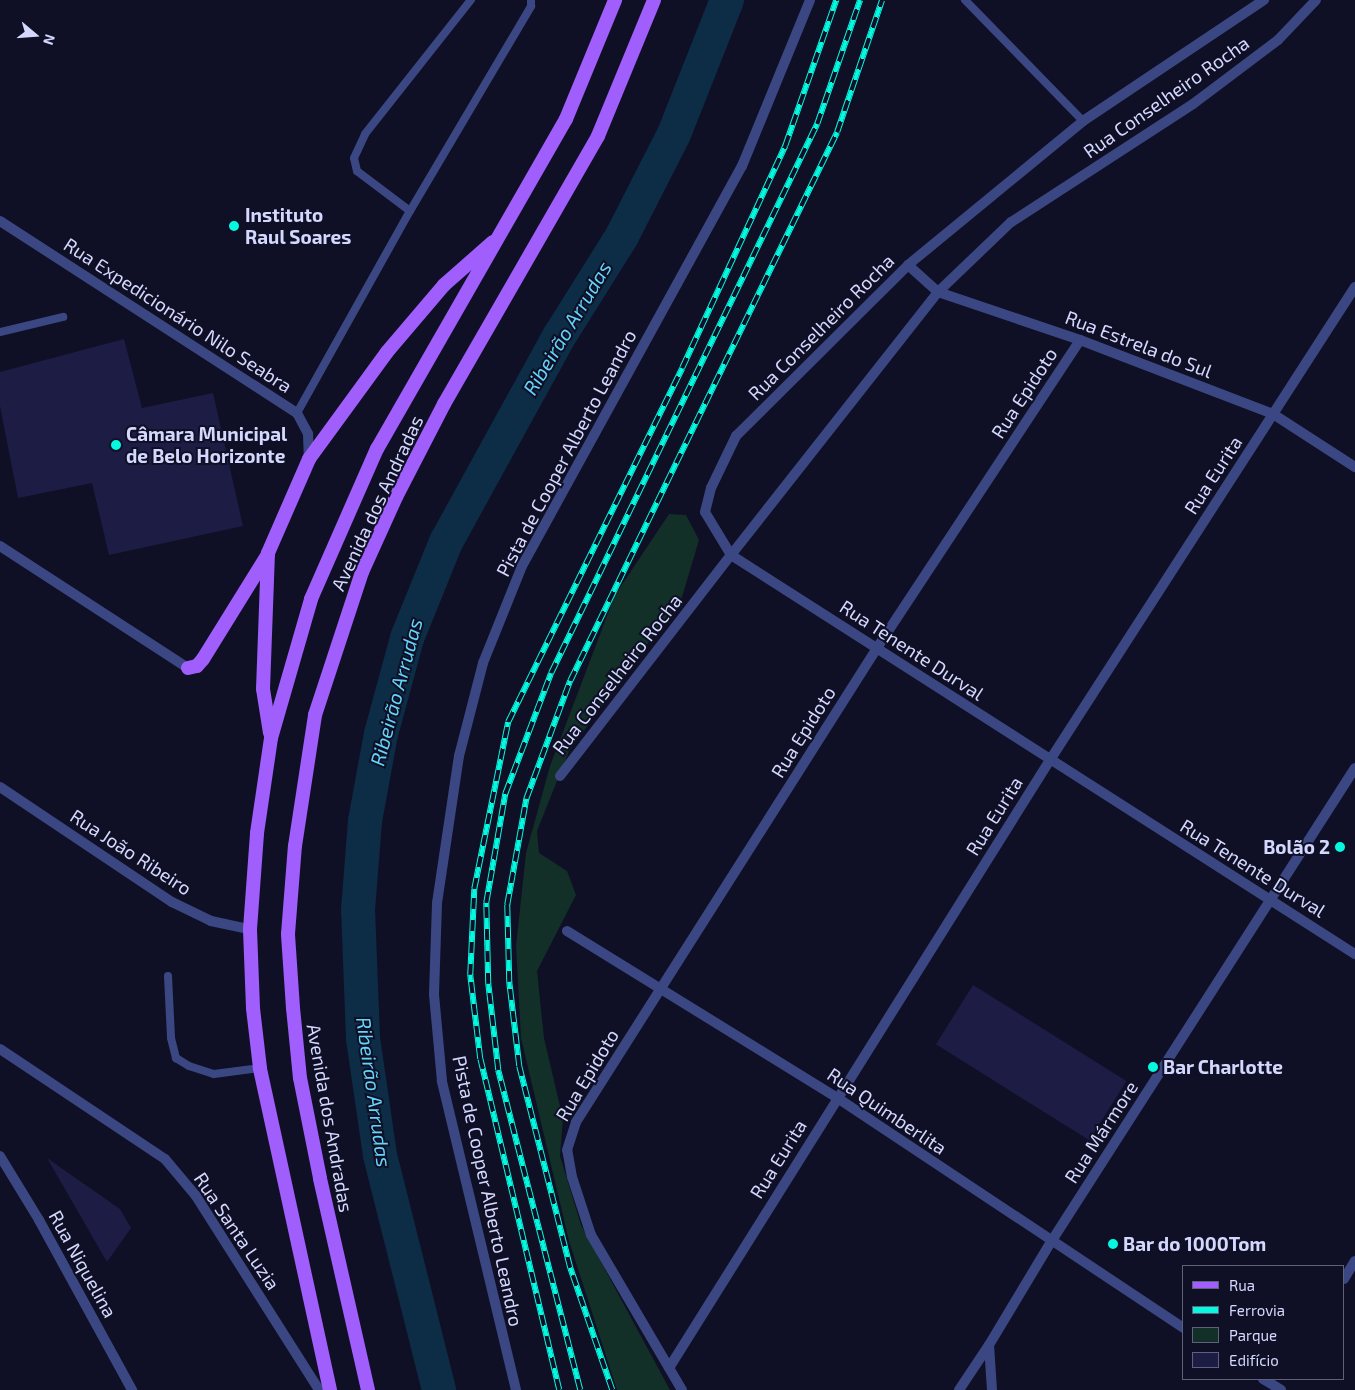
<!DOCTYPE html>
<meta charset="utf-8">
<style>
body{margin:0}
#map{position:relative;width:1355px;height:1390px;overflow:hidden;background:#0f1025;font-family:"Exo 2",sans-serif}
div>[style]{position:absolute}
.green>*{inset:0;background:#122f28}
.river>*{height:34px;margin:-17px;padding:0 17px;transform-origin:17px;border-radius:17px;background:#0d2d46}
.building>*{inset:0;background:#1c1c45;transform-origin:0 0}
.service>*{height:8px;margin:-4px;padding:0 4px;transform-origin:4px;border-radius:4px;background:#3b4783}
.minor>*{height:10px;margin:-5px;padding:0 5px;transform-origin:5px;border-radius:5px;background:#3b4783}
.tertiary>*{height:10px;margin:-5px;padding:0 5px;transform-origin:5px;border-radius:5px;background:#3b4783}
.primary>*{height:14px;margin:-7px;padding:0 7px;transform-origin:7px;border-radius:7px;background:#a05efc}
.rail>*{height:5.5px;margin-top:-2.75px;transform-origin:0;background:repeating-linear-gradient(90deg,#0f1025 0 11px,#05f9e0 0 22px);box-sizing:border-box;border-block:1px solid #05f9e0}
.dots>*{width:14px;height:14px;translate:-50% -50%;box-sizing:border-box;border:2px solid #0f1025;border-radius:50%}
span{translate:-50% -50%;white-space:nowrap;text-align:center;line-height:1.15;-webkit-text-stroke:4px #0f1025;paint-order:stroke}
.street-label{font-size:19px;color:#d4d8fe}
.poi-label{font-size:19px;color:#d4d8fe;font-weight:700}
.left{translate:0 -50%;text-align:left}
.right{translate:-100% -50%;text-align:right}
.water-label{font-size:20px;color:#64d4fc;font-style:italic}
.legend{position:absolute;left:1182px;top:1265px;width:162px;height:115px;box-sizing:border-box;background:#0f1025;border:1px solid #5e607c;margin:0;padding:6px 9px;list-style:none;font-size:15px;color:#d4d8fe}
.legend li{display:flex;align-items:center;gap:10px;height:25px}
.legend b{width:25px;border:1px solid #5e607c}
.north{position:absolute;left:10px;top:10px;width:50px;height:50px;-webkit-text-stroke:4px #0f1025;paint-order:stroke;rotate:108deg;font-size:14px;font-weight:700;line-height:20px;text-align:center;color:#d4d8fe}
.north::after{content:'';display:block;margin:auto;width:18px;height:22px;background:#d4d8fe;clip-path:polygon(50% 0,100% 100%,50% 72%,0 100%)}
</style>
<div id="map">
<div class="green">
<div style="clip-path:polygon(669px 514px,686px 515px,699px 540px,682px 597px,569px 751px,537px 831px,539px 853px,567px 871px,576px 895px,537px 971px,544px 1038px,563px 1119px,560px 1156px,581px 1225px,670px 1390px,617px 1390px,569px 1241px,521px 1038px,516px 946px,526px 853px,550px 766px,615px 595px)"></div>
</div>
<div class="river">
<div style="left:439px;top:1390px;width:242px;rotate:-104.1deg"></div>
<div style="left:380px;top:1155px;width:118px;rotate:-98.3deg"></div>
<div style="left:363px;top:1038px;width:128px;rotate:-92.2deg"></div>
<div style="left:358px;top:910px;width:89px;rotate:-85.5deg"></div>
<div style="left:365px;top:821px;width:88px;rotate:-79.6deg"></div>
<div style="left:381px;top:734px;width:99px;rotate:-74.8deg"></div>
<div style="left:407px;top:638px;width:104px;rotate:-67.9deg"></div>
<div style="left:446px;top:542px;width:236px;rotate:-61.2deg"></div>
<div style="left:560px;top:335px;width:117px;rotate:-57.9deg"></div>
<div style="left:622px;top:236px;width:114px;rotate:-63deg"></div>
<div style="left:674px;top:134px;width:144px;rotate:-68.4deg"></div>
</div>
<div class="building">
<div style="clip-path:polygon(124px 339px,142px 408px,213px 393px,243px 526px,109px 555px,92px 483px,18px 498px,0 406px,0 372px)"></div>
<div style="left:973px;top:985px;width:181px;height:70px;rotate:32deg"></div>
<div style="clip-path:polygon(47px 1158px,120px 1209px,131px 1228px,107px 1262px)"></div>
</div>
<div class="service">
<div style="left:965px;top:0;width:169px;rotate:45.7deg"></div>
<div style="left:410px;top:211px;width:66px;rotate:-143deg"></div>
<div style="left:357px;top:171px;width:13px;rotate:-103deg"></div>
<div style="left:354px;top:158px;width:26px;rotate:-65deg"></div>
<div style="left:365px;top:134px;width:171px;rotate:-51.7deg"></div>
<div style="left:0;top:332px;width:65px;rotate:-13.4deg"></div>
<div style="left:297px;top:413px;width:231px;rotate:-60.8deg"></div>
<div style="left:410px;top:211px;width:238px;rotate:-59.4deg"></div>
<div style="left:531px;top:6px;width:6px;rotate:-90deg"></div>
<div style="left:168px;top:976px;width:62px;rotate:87.2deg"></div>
<div style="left:171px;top:1038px;width:21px;rotate:76deg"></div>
<div style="left:176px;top:1058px;width:15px;rotate:32deg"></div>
<div style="left:189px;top:1066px;width:26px;rotate:18deg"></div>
<div style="left:214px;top:1074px;width:46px;rotate:-7.4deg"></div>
</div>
<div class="minor">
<div style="left:1316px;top:0;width:55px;rotate:133.5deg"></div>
<div style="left:1278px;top:40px;width:106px;rotate:143deg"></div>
<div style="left:1193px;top:104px;width:217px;rotate:147deg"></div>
<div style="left:1011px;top:222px;width:101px;rotate:136.2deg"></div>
<div style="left:938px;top:292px;width:335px;rotate:128.2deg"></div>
<div style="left:731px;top:555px;width:741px;rotate:32.6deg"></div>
<div style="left:0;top:221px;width:354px;rotate:32.9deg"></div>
<div style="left:297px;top:413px;width:24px;rotate:62deg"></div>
<div style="left:308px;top:434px;width:25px;rotate:88deg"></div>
<div style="left:908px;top:265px;width:40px;rotate:42deg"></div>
<div style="left:938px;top:292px;width:150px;rotate:18.7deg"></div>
<div style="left:1080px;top:340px;width:207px;rotate:21deg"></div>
<div style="left:1273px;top:414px;width:98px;rotate:32.9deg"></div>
<div style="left:0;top:546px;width:224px;rotate:33deg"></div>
<div style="left:560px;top:776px;width:279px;rotate:-52.3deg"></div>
<div style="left:731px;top:555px;width:50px;rotate:-121.2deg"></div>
<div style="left:705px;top:512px;width:25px;rotate:-76deg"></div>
<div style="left:711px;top:488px;width:58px;rotate:-64.3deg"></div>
<div style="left:736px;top:436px;width:243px;rotate:-44.8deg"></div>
<div style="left:908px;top:265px;width:227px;rotate:-39.4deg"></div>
<div style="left:1083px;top:121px;width:218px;rotate:-33.8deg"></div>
<div style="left:0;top:787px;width:207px;rotate:33.8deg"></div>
<div style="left:172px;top:902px;width:43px;rotate:26deg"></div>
<div style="left:211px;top:921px;width:40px;rotate:12deg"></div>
<div style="left:567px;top:931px;width:316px;rotate:31.7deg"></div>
<div style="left:836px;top:1097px;width:418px;rotate:33.6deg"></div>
<div style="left:1344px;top:1279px;width:21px;rotate:-59deg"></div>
<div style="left:669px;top:1368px;width:718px;rotate:-57.93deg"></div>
<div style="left:1050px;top:760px;width:563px;rotate:-57.19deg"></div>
<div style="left:1263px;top:1379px;width:21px;rotate:31deg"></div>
<div style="left:516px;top:1390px;width:318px;rotate:-103.5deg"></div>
<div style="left:442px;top:1081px;width:87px;rotate:-95.3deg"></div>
<div style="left:434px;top:994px;width:91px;rotate:-88.1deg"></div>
<div style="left:437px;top:903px;width:149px;rotate:-81.5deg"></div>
<div style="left:459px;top:756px;width:96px;rotate:-75.5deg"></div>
<div style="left:483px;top:663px;width:105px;rotate:-68.1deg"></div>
<div style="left:522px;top:566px;width:457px;rotate:-61.2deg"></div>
<div style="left:742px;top:166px;width:179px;rotate:-67.7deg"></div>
<div style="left:682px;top:1390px;width:180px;rotate:-120.4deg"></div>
<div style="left:591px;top:1235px;width:61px;rotate:-108.1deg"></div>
<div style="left:572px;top:1177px;width:27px;rotate:-100deg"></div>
<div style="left:567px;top:1150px;width:29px;rotate:-72deg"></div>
<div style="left:576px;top:1122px;width:561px;rotate:-57.58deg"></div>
<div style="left:877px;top:648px;width:369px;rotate:-56.6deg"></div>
<div style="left:959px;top:1390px;width:54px;rotate:-56.3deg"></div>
</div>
<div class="tertiary">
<div style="left:0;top:1049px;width:198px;rotate:33.7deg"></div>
<div style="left:165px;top:1159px;width:48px;rotate:50deg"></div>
<div style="left:196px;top:1196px;width:230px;rotate:57.6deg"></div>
<div style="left:0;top:1156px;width:75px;rotate:58.6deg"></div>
<div style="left:39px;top:1220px;width:194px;rotate:61.3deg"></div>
<div style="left:992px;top:1390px;width:45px;rotate:-93.8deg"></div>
<div style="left:989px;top:1345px;width:120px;rotate:-59deg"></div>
<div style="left:1051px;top:1242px;width:563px;rotate:-57.33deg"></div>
</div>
<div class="primary">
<div style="left:188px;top:668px;width:9px;rotate:-13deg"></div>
<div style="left:197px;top:666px;width:9px;rotate:-49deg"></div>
<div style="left:203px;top:659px;width:123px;rotate:-58.2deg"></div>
<div style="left:270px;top:733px;width:45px;rotate:-99deg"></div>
<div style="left:263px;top:689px;width:136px;rotate:-87.9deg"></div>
<div style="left:268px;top:553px;width:103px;rotate:-66.4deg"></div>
<div style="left:309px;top:459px;width:132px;rotate:-53.9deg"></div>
<div style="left:387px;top:352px;width:88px;rotate:-49.6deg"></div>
<div style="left:444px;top:285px;width:65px;rotate:-41.3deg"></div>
<div style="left:330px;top:1390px;width:330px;rotate:-102.3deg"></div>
<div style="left:260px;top:1068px;width:60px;rotate:-96.7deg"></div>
<div style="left:253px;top:1008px;width:79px;rotate:-92.2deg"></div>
<div style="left:250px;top:929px;width:96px;rotate:-85.8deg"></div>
<div style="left:257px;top:833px;width:96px;rotate:-81.6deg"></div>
<div style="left:271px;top:738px;width:145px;rotate:-73.9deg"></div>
<div style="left:311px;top:599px;width:164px;rotate:-66.3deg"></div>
<div style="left:377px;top:449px;width:380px;rotate:-60.2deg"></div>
<div style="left:566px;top:119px;width:129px;rotate:-67.6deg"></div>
<div style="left:368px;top:1390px;width:217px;rotate:-102.8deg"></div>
<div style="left:320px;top:1178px;width:102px;rotate:-101.3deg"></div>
<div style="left:300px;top:1078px;width:70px;rotate:-95.7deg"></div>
<div style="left:293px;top:1008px;width:74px;rotate:-93.9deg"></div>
<div style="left:288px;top:934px;width:88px;rotate:-85.5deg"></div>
<div style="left:295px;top:846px;width:133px;rotate:-81.3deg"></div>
<div style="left:315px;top:715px;width:151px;rotate:-71.8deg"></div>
<div style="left:362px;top:572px;width:82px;rotate:-65.6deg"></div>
<div style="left:396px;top:497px;width:105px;rotate:-62.7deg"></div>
<div style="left:444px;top:404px;width:309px;rotate:-60.1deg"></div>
<div style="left:598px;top:136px;width:147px;rotate:-67.6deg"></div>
</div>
<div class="rail">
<div style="left:559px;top:1390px;width:340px;rotate:-103.4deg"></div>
<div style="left:480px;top:1059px;width:85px;rotate:-96.8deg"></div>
<div style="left:470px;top:975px;width:86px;rotate:-87.3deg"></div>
<div style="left:474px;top:889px;width:170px;rotate:-78.5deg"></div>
<div style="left:508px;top:722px;width:394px;rotate:-63.8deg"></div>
<div style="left:682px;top:368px;width:245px;rotate:-65.1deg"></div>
<div style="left:785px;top:146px;width:155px;rotate:-70.7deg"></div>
<div style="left:580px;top:1390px;width:330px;rotate:-104.4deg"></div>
<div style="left:498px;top:1070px;width:87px;rotate:-96.6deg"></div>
<div style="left:488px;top:984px;width:81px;rotate:-91.4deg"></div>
<div style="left:486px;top:903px;width:111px;rotate:-80.1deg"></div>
<div style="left:505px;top:794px;width:129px;rotate:-69.2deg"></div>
<div style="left:551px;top:673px;width:610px;rotate:-64.15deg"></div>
<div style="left:817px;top:124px;width:131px;rotate:-70.9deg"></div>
<div style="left:612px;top:1390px;width:129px;rotate:-109deg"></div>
<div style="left:570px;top:1268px;width:208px;rotate:-104.2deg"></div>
<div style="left:519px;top:1066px;width:85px;rotate:-96.8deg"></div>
<div style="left:509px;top:982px;width:77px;rotate:-91.5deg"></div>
<div style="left:507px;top:905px;width:108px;rotate:-79.8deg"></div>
<div style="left:526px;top:799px;width:126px;rotate:-69.6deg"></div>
<div style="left:570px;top:681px;width:610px;rotate:-64.06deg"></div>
<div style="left:837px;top:132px;width:139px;rotate:-71.2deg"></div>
</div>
<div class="dots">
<div style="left:234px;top:226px;background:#05f9e0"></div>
<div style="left:116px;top:445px;background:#05f9e0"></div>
<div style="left:1340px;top:847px;background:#05f9e0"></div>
<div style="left:1153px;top:1067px;background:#05f9e0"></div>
<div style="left:1113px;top:1244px;background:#05f9e0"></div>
</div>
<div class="street-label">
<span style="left:1166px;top:97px;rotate:-35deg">Rua Conselheiro Rocha</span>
<span style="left:178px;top:315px;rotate:33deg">Rua Expedicionário Nilo Seabra</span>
<span style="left:821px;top:327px;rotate:-45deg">Rua Conselheiro Rocha</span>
<span style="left:1139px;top:344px;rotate:21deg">Rua Estrela do Sul</span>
<span style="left:1024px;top:393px;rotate:-57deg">Rua Epidoto</span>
<span style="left:566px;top:453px;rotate:-62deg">Pista de Cooper Alberto Leandro</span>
<span style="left:1213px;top:475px;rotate:-57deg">Rua Eurita</span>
<span style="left:377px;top:503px;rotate:-65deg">Avenida dos Andradas</span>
<span style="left:912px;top:650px;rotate:33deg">Rua Tenente Durval</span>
<span style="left:617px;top:674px;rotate:-52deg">Rua Conselheiro Rocha</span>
<span style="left:803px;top:732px;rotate:-58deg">Rua Epidoto</span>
<span style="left:994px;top:816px;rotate:-58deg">Rua Eurita</span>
<span style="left:131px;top:852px;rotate:33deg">Rua João Ribeiro</span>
<span style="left:1253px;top:868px;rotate:32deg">Rua Tenente Durval</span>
<span style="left:587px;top:1075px;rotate:-59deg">Rua Epidoto</span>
<span style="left:887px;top:1111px;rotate:34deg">Rua Quimberlita</span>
<span style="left:330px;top:1118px;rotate:80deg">Avenida dos Andradas</span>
<span style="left:1101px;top:1132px;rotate:-57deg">Rua Mármore</span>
<span style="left:778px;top:1159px;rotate:-58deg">Rua Eurita</span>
<span style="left:488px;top:1191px;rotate:78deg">Pista de Cooper Alberto Leandro</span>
<span style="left:237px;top:1231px;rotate:56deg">Rua Santa Luzia</span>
<span style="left:83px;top:1264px;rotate:61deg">Rua Niquelina</span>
</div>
<div class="poi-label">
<span class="left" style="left:245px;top:226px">Instituto<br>Raul Soares</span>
<span class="left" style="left:126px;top:445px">Câmara Municipal<br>de Belo Horizonte</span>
<span class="right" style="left:1330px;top:847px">Bolão 2</span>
<span class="left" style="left:1163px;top:1067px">Bar Charlotte</span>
<span class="left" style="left:1123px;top:1244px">Bar do 1000Tom</span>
</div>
<div class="water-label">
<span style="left:567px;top:328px;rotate:-59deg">Ribeirão Arrudas</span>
<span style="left:396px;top:692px;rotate:-75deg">Ribeirão Arrudas</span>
<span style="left:374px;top:1092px;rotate:82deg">Ribeirão Arrudas</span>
</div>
<ul class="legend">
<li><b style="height:6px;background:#a05efc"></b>Rua</li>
<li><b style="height:6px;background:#05f9e0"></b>Ferrovia</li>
<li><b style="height:14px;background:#122f28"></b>Parque</li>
<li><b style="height:14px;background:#1c1c45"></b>Edifício</li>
</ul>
<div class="north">N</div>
</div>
